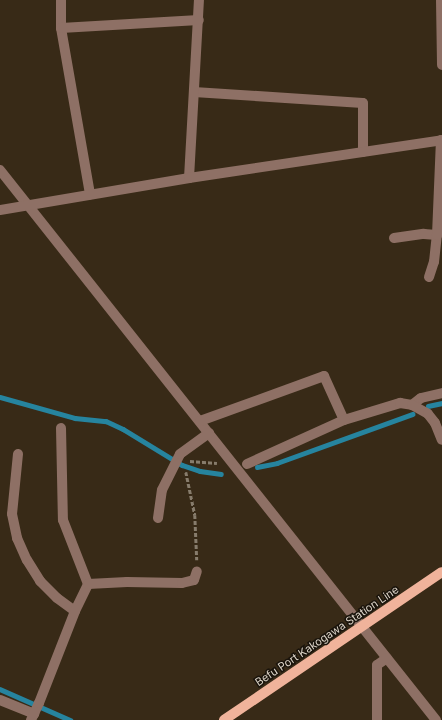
<!DOCTYPE html>
<style>
body{margin:0}
#map{position:relative;width:442px;height:720px;overflow:hidden;background:#382a17;font-family:Inter,sans-serif}
div>[style]{position:absolute}
.stream>*{height:4.5px;margin:-2.25px;padding:0 2.25px;transform-origin:2.25px;border-radius:2.25px;background:#26849f}
.path>*{height:2.5px;margin-top:-1.25px;transform-origin:0;background:repeating-linear-gradient(90deg,#877c6c 0 4px,transparent 0 6px)}
.minor>*{height:10px;margin:-5px;padding:0 5px;transform-origin:5px;border-radius:5px;background:#8e7065}
.major>*{height:10px;margin:-5px;padding:0 5px;transform-origin:5px;border-radius:5px;background:#f0b39b}
span{translate:-50% -50%;white-space:nowrap;text-align:center;line-height:1.15;-webkit-text-stroke:3px #1a140c;paint-order:stroke}
.street-label{font-size:11px;color:#ddd4c8}
</style>
<div id="map">
<div class="stream">
<div style="left:0;top:397px;width:78px;rotate:15.6deg"></div>
<div style="left:75px;top:418px;width:31px;rotate:6deg"></div>
<div style="left:106px;top:421px;width:19px;rotate:25deg"></div>
<div style="left:123px;top:429px;width:69px;rotate:31.4deg"></div>
<div style="left:182px;top:465px;width:19px;rotate:18deg"></div>
<div style="left:200px;top:471px;width:21px;rotate:8deg"></div>
<div style="left:428px;top:406px;width:14px;rotate:-12deg"></div>
<div style="left:257px;top:467px;width:20px;rotate:-11deg"></div>
<div style="left:277px;top:463px;width:144px;rotate:-19.9deg"></div>
<div style="left:0;top:689px;width:77px;rotate:23.9deg"></div>
</div>
<div class="path">
<div style="left:190px;top:461px;width:27px;rotate:4deg"></div>
<div style="left:186px;top:472px;width:44px;rotate:78.2deg"></div>
<div style="left:195px;top:515px;width:45px;rotate:87.5deg"></div>
</div>
<div class="minor">
<div style="left:61px;top:0;width:28px;rotate:90deg"></div>
<div style="left:61px;top:28px;width:169px;rotate:80.1deg"></div>
<div style="left:441px;top:0;width:65px;rotate:89.1deg"></div>
<div style="left:61px;top:28px;width:138px;rotate:-3.3deg"></div>
<div style="left:194px;top:92px;width:169px;rotate:3.7deg"></div>
<div style="left:363px;top:103px;width:49px;rotate:90deg"></div>
<div style="left:0;top:170px;width:702px;rotate:51.6deg"></div>
<div style="left:189px;top:178px;width:178px;rotate:-86.8deg"></div>
<div style="left:0;top:210px;width:192px;rotate:-9.6deg"></div>
<div style="left:189px;top:178px;width:256px;rotate:-8.5deg"></div>
<div style="left:394px;top:238px;width:30px;rotate:-8deg"></div>
<div style="left:424px;top:234px;width:13px;rotate:4deg"></div>
<div style="left:429px;top:277px;width:16px;rotate:-72deg"></div>
<div style="left:434px;top:262px;width:27px;rotate:-84deg"></div>
<div style="left:437px;top:235px;width:95px;rotate:-87.6deg"></div>
<div style="left:412px;top:405px;width:11px;rotate:-38deg"></div>
<div style="left:421px;top:398px;width:22px;rotate:-13deg"></div>
<div style="left:200px;top:421px;width:132px;rotate:-19.9deg"></div>
<div style="left:324px;top:376px;width:48px;rotate:65.6deg"></div>
<div style="left:344px;top:420px;width:59px;rotate:-16.9deg"></div>
<div style="left:400px;top:403px;width:12px;rotate:9deg"></div>
<div style="left:412px;top:405px;width:18px;rotate:29deg"></div>
<div style="left:428px;top:414px;width:11px;rotate:52deg"></div>
<div style="left:435px;top:423px;width:18px;rotate:68deg"></div>
<div style="left:61px;top:428px;width:92px;rotate:88.8deg"></div>
<div style="left:63px;top:520px;width:69px;rotate:68.7deg"></div>
<div style="left:18px;top:454px;width:60px;rotate:95.7deg"></div>
<div style="left:12px;top:514px;width:25px;rotate:78deg"></div>
<div style="left:17px;top:538px;width:24px;rotate:66deg"></div>
<div style="left:27px;top:560px;width:25px;rotate:58deg"></div>
<div style="left:40px;top:581px;width:24px;rotate:45deg"></div>
<div style="left:57px;top:598px;width:22px;rotate:36deg"></div>
<div style="left:247px;top:464px;width:107px;rotate:-24.4deg"></div>
<div style="left:158px;top:518px;width:28px;rotate:-82deg"></div>
<div style="left:162px;top:490px;width:40px;rotate:-63.4deg"></div>
<div style="left:180px;top:454px;width:36px;rotate:-36deg"></div>
<div style="left:0;top:700px;width:37px;rotate:22deg"></div>
<div style="left:31px;top:720px;width:19px;rotate:-65deg"></div>
<div style="left:39px;top:703px;width:99px;rotate:-68.6deg"></div>
<div style="left:75px;top:611px;width:30px;rotate:-64deg"></div>
<div style="left:88px;top:584px;width:39px;rotate:-3deg"></div>
<div style="left:127px;top:582px;width:55px;rotate:1deg"></div>
<div style="left:182px;top:583px;width:12px;rotate:-14deg"></div>
<div style="left:194px;top:580px;width:9px;rotate:-72deg"></div>
<div style="left:377px;top:720px;width:55px;rotate:-90deg"></div>
<div style="left:377px;top:665px;width:12px;rotate:-35deg"></div>
</div>
<div class="major">
<div style="left:224px;top:720px;width:263px;rotate:-34.2deg"></div>
</div>
<div class="street-label">
<span style="left:327px;top:636px;rotate:-34deg">Befu Port Kakogawa Station Line</span>
</div>
</div>
